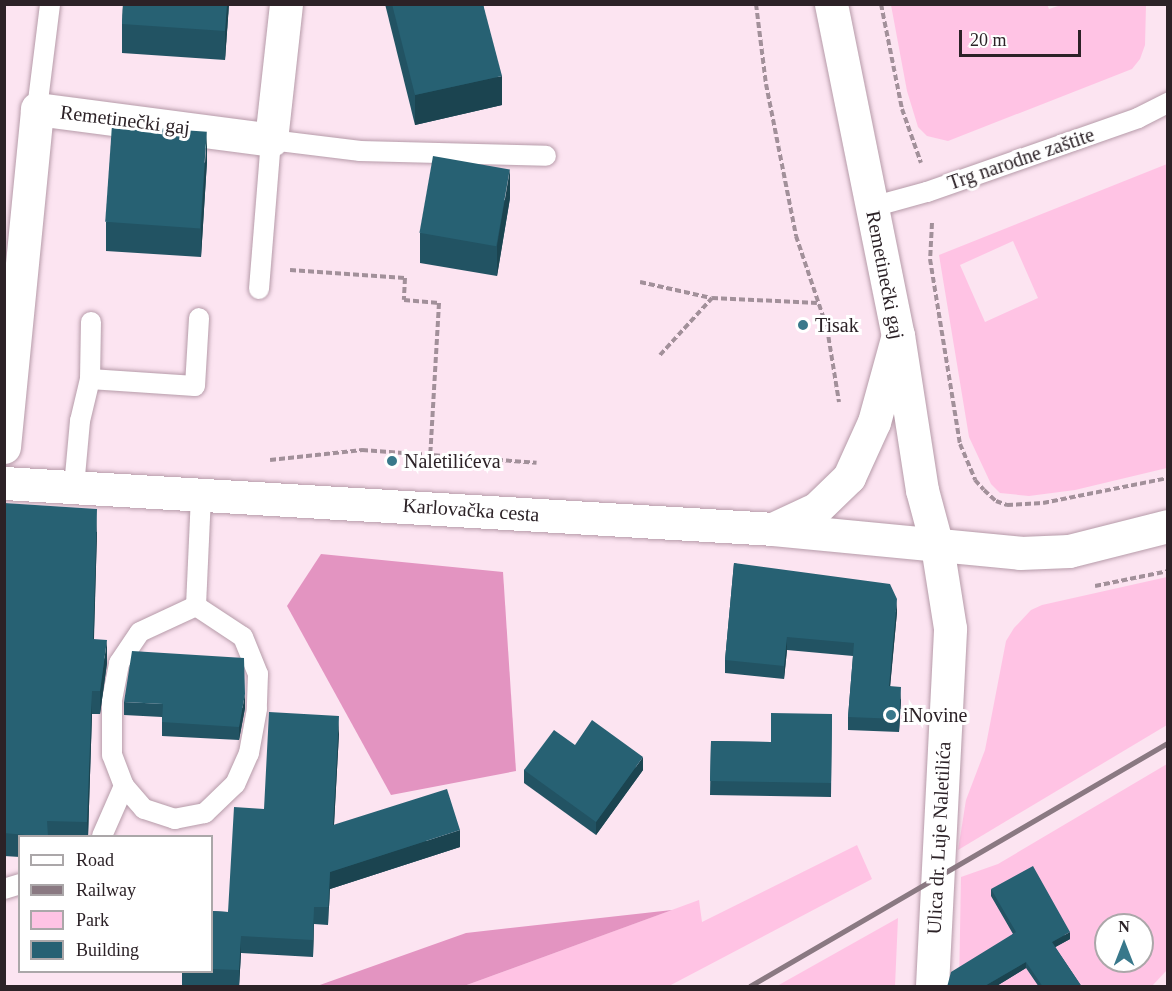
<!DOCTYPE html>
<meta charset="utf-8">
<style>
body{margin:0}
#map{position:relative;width:1172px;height:991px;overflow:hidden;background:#fce4f1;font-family:Georgia,serif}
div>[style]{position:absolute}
.green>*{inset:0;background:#ffc3e4}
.forest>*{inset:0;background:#e394c1}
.path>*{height:4px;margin-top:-2px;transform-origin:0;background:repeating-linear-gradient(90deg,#a2909a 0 6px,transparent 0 9px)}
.roads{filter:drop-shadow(0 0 2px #b69ba9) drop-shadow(0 0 2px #b69ba9)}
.service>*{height:20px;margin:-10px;padding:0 10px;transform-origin:10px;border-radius:10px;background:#fff}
.minor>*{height:33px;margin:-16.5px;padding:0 16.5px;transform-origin:16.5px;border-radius:16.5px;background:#fff}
.tertiary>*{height:33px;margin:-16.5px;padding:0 16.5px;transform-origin:16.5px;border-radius:16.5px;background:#fff}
.secondary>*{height:33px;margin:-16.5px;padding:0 16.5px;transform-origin:16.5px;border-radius:16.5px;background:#fff}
.rail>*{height:4.5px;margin:-2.25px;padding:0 2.25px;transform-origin:2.25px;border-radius:2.25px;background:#8a7982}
.wall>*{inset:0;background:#225363}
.shaded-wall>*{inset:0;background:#1b4450}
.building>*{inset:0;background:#276173;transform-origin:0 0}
.dots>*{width:16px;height:16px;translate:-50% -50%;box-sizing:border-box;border:3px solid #fff;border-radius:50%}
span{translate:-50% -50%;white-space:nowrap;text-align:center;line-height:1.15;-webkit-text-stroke:6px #fff;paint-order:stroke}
.street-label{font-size:20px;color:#2c2227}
.poi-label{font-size:20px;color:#2c2227}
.left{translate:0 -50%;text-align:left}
.frame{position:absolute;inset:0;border:6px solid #2c2227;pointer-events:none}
.legend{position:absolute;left:18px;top:835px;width:195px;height:138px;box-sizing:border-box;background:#fff;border:2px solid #aba7a9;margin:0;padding:8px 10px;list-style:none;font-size:18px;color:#2c2227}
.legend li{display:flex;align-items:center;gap:12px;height:30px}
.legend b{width:30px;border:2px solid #aba7a9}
.north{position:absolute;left:1094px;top:913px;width:60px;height:60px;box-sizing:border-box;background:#fff;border:2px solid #aba7a9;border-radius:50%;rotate:0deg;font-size:16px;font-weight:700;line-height:24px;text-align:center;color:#2c2227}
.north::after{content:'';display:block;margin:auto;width:21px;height:27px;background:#38788b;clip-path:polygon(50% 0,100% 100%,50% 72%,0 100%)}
.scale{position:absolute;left:959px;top:30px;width:122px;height:27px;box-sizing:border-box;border:3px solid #2c2227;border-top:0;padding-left:8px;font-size:18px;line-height:21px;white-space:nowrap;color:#2c2227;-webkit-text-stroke:4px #fff;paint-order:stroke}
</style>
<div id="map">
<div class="green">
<div style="clip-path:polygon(1047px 4px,1049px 9px,1064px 4px,1146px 5px,1145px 45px,1140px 59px,1132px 69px,948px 141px,927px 136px,918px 127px,907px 91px,891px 5px)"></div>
<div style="clip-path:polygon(evenodd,1167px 164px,1167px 468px,1075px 490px,1029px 496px,1000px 493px,991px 484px,969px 437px,939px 255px,1167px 164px,1013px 241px,1038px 298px,985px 322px,960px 265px,1013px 241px)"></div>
<div style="clip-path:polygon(1167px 577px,1167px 725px,958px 850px,966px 800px,985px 750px,1006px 641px,1014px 628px,1031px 610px,1042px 605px)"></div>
<div style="clip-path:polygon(evenodd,1167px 764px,1167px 970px,1152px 986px,959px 986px,961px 877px,998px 864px,1167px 764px,1106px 925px,1142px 925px,1142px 961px,1106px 961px,1106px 925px)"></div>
<div style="clip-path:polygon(857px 845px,872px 879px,669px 986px,464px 986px,699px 900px,702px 922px)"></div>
<div style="clip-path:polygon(898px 918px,895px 986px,777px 986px)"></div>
</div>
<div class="forest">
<div style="clip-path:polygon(321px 554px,503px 572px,516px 771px,391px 795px,287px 606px)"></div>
<div style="clip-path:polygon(672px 910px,464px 986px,317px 986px,466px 933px)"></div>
</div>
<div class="path">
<div style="left:756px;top:4px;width:81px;rotate:82.9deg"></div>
<div style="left:766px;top:84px;width:155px;rotate:78.8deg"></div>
<div style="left:796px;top:236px;width:97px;rotate:71.4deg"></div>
<div style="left:827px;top:328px;width:75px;rotate:80.8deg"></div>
<div style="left:881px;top:4px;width:107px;rotate:78.7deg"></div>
<div style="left:902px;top:109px;width:57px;rotate:70.6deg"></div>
<div style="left:932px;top:223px;width:36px;rotate:93deg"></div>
<div style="left:930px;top:259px;width:187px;rotate:80.8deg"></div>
<div style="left:960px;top:444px;width:39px;rotate:67deg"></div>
<div style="left:975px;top:480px;width:13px;rotate:48deg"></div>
<div style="left:984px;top:490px;width:16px;rotate:43deg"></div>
<div style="left:996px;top:501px;width:12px;rotate:20deg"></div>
<div style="left:1007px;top:505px;width:36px;rotate:-3deg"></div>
<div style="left:1043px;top:503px;width:127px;rotate:-11.3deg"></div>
<div style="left:290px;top:270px;width:115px;rotate:4deg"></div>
<div style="left:405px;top:278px;width:22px;rotate:93deg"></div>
<div style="left:404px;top:300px;width:35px;rotate:5deg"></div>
<div style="left:439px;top:303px;width:154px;rotate:93.3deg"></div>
<div style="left:640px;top:282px;width:73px;rotate:12.7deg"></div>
<div style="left:660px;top:355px;width:77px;rotate:-47.6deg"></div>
<div style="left:712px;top:298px;width:105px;rotate:2.7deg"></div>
<div style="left:270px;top:460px;width:93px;rotate:-6.2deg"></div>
<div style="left:362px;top:450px;width:175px;rotate:4.2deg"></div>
<div style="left:1095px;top:586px;width:75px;rotate:-11.6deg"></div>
</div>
<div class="roads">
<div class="service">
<div style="left:37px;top:109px;width:106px;rotate:-82.9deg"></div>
<div style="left:872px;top:207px;width:57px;rotate:-15.3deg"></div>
<div style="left:927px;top:192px;width:224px;rotate:-19.3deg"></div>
<div style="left:1138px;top:118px;width:34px;rotate:-27deg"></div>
<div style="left:259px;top:289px;width:149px;rotate:-85.4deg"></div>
<div style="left:271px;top:140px;width:90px;rotate:7deg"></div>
<div style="left:360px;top:151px;width:186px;rotate:1.5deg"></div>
<div style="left:90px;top:379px;width:57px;rotate:-89deg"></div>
<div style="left:74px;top:487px;width:66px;rotate:-84.8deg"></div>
<div style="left:80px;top:421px;width:43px;rotate:-76.6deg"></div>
<div style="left:90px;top:379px;width:105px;rotate:3.8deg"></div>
<div style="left:195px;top:386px;width:68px;rotate:-86.6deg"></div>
<div style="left:196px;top:606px;width:56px;rotate:33.4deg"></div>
<div style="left:243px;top:637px;width:40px;rotate:68deg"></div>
<div style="left:258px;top:674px;width:35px;rotate:92deg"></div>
<div style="left:257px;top:709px;width:45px;rotate:100.3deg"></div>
<div style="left:249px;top:753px;width:34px;rotate:114deg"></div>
<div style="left:235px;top:784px;width:42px;rotate:136deg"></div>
<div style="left:205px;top:813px;width:31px;rotate:169deg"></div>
<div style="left:175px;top:819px;width:33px;rotate:-162deg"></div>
<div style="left:144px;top:809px;width:30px;rotate:-131deg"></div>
<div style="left:124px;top:786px;width:33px;rotate:-111deg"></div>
<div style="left:112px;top:755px;width:55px;rotate:-90deg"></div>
<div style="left:112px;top:700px;width:38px;rotate:-79deg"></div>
<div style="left:119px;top:663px;width:37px;rotate:-56deg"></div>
<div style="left:140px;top:632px;width:62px;rotate:-24.9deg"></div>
<div style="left:196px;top:606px;width:110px;rotate:-87.4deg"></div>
<div style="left:102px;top:836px;width:55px;rotate:-66.3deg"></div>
<div style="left:4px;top:889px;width:17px;rotate:-17deg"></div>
</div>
<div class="minor">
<div style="left:4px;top:447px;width:340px;rotate:-84.4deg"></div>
<div style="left:37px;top:109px;width:236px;rotate:7.5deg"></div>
<div style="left:271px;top:140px;width:137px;rotate:-83.7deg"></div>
</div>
<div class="tertiary">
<div style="left:831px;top:4px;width:338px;rotate:78.6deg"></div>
<div style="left:898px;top:335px;width:157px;rotate:81.2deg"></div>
<div style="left:922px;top:490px;width:58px;rotate:75deg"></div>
</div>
<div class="secondary">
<div style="left:4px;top:483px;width:770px;rotate:3.42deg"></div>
<div style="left:773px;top:529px;width:248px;rotate:5.5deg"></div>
<div style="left:1020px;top:553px;width:49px;rotate:-2.3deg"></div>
<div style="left:1069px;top:551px;width:102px;rotate:-14.2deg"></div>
<div style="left:775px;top:528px;width:45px;rotate:-24.9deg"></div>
<div style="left:816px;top:509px;width:46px;rotate:-44.1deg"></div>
<div style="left:849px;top:477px;width:60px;rotate:-65.6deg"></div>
<div style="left:874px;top:422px;width:90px;rotate:-74.6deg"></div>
<div style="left:932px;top:986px;width:358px;rotate:-87.1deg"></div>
<div style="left:950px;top:628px;width:83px;rotate:-99deg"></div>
</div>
</div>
<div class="rail">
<div style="left:750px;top:986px;width:484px;rotate:-30.2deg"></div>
</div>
<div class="wall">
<div style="clip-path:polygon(123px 4px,229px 4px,225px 60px,122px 53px,122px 24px)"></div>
<div style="clip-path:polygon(385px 4px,483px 4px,502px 105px,415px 125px)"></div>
<div style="clip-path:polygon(207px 161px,201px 257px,106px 251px,106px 222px)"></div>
<div style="clip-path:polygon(510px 198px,497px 276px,420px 263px,420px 233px)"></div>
<div style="clip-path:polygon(4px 503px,97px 532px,94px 639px,107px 663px,100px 714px,92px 714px,88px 837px,20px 837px,20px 857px,4px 856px)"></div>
<div style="clip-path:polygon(734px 563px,897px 612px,890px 686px,901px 700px,899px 732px,848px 730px,848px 717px,853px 656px,787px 650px,784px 679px,725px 673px,725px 660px)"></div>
<div style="clip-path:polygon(124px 702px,245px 708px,239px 740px,162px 736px,162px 717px,124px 715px)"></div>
<div style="clip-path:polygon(832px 714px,831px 797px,710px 795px,711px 741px,771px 742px)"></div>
<div style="clip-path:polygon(339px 733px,334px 825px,460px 847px,330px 889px,328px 925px,314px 924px,313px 957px,241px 953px,239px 987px,182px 985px,182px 972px,212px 972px,212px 911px,228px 912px,264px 809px)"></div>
<div style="clip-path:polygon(575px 745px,643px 770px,596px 835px,524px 783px,524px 770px)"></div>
<div style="clip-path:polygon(991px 889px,1070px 939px,1055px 947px,1082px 987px,1039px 987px,1026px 968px,995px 987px,947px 987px,1013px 934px,991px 896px)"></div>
</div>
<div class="shaded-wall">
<div style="clip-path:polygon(227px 4px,229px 4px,225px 60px,225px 31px)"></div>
<div style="clip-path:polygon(502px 76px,502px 105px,415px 125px,415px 95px)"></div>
<div style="clip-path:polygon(207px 131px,207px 161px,201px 257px,201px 228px)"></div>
<div style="clip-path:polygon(510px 169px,510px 198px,497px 276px,497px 246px)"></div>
<div style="clip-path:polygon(97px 509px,97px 532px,93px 662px,93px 639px)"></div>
<div style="clip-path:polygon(897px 599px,897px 612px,889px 699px,889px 686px)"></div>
<div style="clip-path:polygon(787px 637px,787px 650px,784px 679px,784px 666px)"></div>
<div style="clip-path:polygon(107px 640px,107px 663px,100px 714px,100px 691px)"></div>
<div style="clip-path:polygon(901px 687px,901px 700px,899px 732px,899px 719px)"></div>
<div style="clip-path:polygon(92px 691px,92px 714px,88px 837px,87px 822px)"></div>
<div style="clip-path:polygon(245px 694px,245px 708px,239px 740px,239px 727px)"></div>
<div style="clip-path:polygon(339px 716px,339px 733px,333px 842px,333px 825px)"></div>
<div style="clip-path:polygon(643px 757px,643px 770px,596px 835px,596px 822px)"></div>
<div style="clip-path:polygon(460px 830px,460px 847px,330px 889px,328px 925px,330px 872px)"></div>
<div style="clip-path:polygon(314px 907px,314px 924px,313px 957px,313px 940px)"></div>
<div style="clip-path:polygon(1070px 932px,1070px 939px,1052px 949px,1052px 942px)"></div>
<div style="clip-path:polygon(241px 936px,241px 953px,239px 987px,239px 970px)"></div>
<div style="clip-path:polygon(1026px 962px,1026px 968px,995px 987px,983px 987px)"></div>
</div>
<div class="building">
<div style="clip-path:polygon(123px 4px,227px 4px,225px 31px,122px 24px)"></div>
<div style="clip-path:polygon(392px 4px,483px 4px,502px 76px,415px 95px)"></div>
<div style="left:112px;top:125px;width:95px;height:97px;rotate:4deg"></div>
<div style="left:433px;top:156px;width:78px;height:78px;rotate:10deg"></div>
<div style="clip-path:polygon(4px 503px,97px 509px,93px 639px,107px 640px,100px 691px,92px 691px,87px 822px,47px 821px,48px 837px,4px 833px)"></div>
<div style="clip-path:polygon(734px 563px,890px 584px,897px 599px,889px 686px,901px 687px,899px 719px,848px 717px,854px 643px,787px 637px,784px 666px,725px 660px)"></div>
<div style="clip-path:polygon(132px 651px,244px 658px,245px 694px,239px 727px,162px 722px,163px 704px,124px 702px)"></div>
<div style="clip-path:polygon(269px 712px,339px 716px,333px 825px,447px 789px,460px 830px,330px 872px,328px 907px,314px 907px,313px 940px,241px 936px,239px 970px,212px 969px,212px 911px,228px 912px,234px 807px,264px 809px)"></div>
<div style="clip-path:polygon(771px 713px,832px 714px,831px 783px,710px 781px,711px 741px,771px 742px)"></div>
<div style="clip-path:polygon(592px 720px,643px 757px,596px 822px,524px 770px,554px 730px,575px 745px)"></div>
<div style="clip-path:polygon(1033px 866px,1070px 932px,1052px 942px,1082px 987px,1043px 987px,1026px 962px,983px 987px,947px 987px,951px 972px,1016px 932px,991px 889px)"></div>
</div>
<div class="dots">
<div style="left:803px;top:325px;background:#38788b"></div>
<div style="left:392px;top:461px;background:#38788b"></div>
<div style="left:891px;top:715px;background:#38788b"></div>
</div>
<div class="street-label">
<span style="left:125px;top:120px;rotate:7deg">Remetinečki gaj</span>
<span style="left:1021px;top:159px;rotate:-19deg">Trg narodne zaštite</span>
<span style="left:885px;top:275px;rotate:79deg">Remetinečki gaj</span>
<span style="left:471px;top:510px;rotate:4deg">Karlovačka cesta</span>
<span style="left:939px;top:838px;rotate:-87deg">Ulica dr. Luje Naletilića</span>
</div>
<div class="poi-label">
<span class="left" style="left:815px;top:325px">Tisak</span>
<span class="left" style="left:404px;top:461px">Naletilićeva</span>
<span class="left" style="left:903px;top:715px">iNovine</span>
</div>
<div class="frame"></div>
<ul class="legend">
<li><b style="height:8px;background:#fff"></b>Road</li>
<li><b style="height:8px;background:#8a7982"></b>Railway</li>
<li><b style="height:16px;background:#ffc3e4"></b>Park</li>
<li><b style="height:16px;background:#276173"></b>Building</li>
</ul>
<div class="north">N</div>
<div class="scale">20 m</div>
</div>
